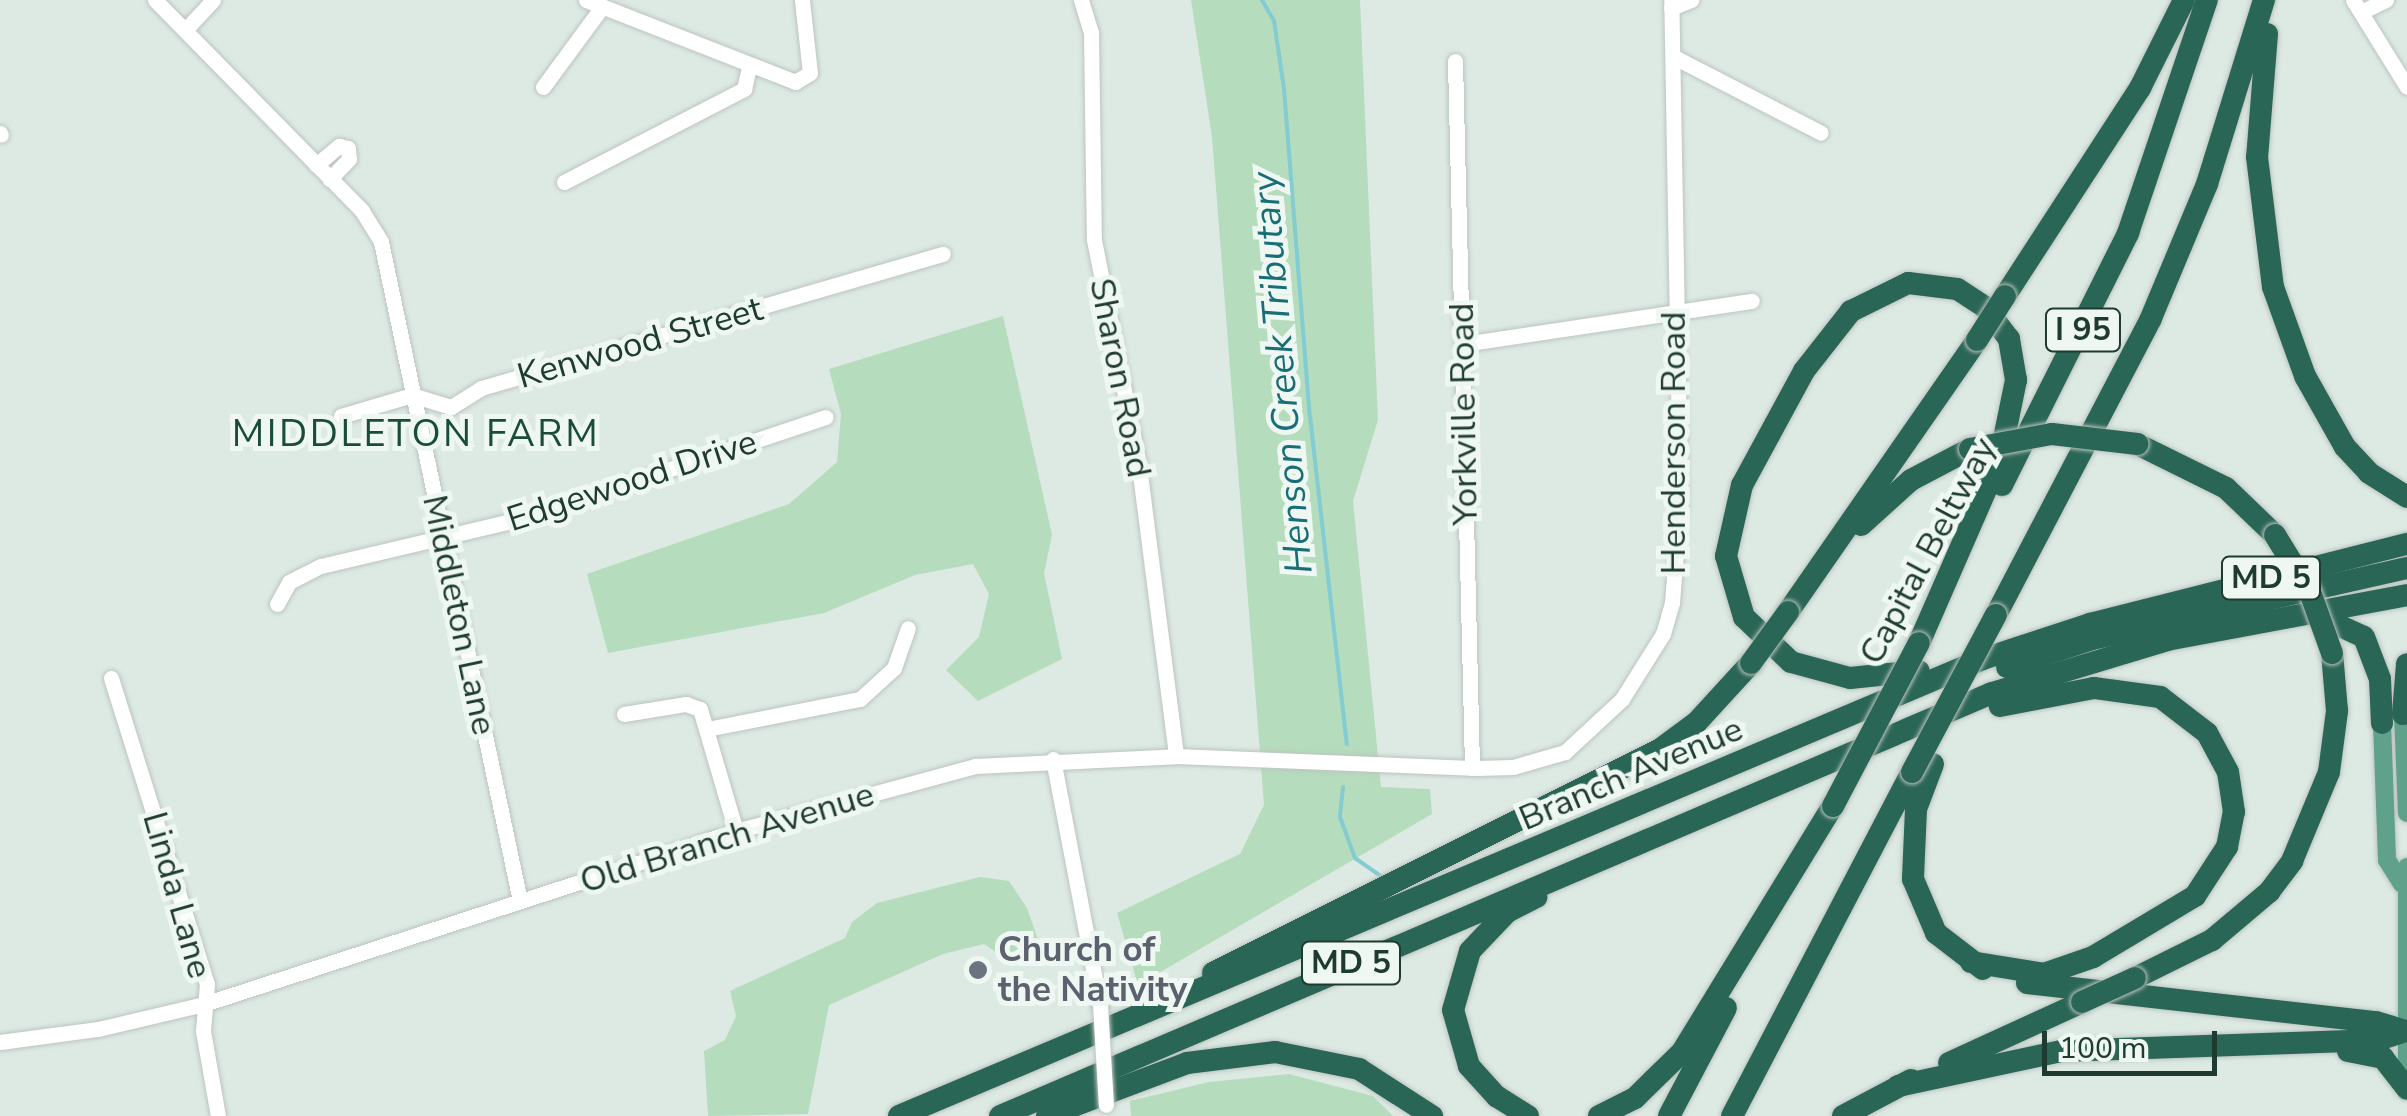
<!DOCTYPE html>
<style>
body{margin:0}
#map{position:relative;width:2407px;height:1116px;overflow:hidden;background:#ddeae3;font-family:"Nunito Sans",sans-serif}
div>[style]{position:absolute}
.green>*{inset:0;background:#b5dcbc}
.stream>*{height:4px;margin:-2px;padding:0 2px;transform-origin:2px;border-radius:2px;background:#82ccd2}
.roads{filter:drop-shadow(0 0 2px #bcc4c1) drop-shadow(0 0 2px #bcc4c1)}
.minor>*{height:15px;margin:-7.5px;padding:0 7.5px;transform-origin:7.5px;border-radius:7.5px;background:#fff}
.major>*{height:18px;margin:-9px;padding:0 9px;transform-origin:9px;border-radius:9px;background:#60a18b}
.highway>*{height:22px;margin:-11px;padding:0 11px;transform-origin:11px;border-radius:11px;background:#2a6655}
.bridges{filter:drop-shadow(0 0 2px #bcc4c1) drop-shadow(0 0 2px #bcc4c1)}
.minor-bridge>*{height:15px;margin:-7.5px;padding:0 7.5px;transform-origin:7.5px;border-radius:7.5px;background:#fff}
.highway-bridge>*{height:22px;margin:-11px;padding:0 11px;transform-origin:11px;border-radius:11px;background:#2a6655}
.dots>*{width:28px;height:28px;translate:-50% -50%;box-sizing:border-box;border:5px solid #eef7f1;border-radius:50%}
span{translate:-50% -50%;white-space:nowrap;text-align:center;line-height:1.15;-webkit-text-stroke:10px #eef7f1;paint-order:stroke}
.shield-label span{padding:2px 8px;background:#eef7f1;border:2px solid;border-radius:8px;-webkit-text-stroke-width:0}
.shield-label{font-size:32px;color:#1f3a30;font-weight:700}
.street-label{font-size:35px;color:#1f3a30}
.worship-label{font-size:35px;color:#5b616d;font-weight:700}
.left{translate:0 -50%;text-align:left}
.water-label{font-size:38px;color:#186e77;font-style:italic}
.neighbourhood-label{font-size:38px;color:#1a4c3c;letter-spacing:2.5px}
.scale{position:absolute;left:2042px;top:1031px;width:175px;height:45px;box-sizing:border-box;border:5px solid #1f3a30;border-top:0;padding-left:12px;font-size:30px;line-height:35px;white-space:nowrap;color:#1f3a30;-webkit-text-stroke:8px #eef7f1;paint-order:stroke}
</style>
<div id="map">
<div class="green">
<div style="clip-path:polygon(1191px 0,1360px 0,1378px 420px,1353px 501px,1381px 787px,1430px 789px,1432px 814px,1138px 985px,1117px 913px,1240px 854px,1264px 805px,1212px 137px)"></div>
<div style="clip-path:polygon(1003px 316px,1052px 535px,1044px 573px,1062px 659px,978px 701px,946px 670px,979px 637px,989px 594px,973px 564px,915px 575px,824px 613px,608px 653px,587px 574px,789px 504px,837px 462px,841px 414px,829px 369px)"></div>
<div style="clip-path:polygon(980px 877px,1009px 881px,1027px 908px,1045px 960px,1010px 961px,984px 944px,943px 954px,829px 1005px,808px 1114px,708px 1116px,704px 1051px,725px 1040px,736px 1016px,730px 991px,845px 938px,852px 922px,877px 903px)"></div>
<div style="clip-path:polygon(1289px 1074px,1373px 1096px,1393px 1116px,1131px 1116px,1130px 1101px,1209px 1082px)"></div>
</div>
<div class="stream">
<div style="left:1262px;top:0;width:24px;rotate:60deg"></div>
<div style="left:1274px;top:21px;width:69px;rotate:81.6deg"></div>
<div style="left:1284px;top:89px;width:328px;rotate:85.5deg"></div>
<div style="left:1310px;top:416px;width:330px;rotate:83.6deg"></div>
<div style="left:1343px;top:787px;width:30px;rotate:96deg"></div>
<div style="left:1340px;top:817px;width:44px;rotate:69.9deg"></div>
<div style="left:1355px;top:858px;width:32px;rotate:35deg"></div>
</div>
<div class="roads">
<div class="minor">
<div style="left:155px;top:0;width:296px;rotate:45.5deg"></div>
<div style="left:362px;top:211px;width:36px;rotate:58deg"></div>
<div style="left:381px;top:242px;width:673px;rotate:78.09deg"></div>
<div style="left:586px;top:0;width:225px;rotate:21.4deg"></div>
<div style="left:795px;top:82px;width:17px;rotate:-31deg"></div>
<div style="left:810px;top:73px;width:73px;rotate:-96.3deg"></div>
<div style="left:1081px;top:0;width:34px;rotate:73deg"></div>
<div style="left:1091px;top:33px;width:207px;rotate:89.2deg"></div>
<div style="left:1094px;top:240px;width:230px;rotate:78.7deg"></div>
<div style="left:1139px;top:466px;width:292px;rotate:82.7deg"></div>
<div style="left:2353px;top:0;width:102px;rotate:58.2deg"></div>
<div style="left:1671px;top:8px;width:22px;rotate:-22deg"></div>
<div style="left:2361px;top:12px;width:28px;rotate:-26deg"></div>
<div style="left:187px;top:28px;width:38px;rotate:-47deg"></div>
<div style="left:1674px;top:57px;width:165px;rotate:27.3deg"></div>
<div style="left:1455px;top:61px;width:707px;rotate:88.62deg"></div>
<div style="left:543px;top:87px;width:99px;rotate:-53.6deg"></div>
<div style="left:0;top:133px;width:2px;rotate:63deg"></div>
<div style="left:316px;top:165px;width:30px;rotate:-40deg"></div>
<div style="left:339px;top:146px;width:9px;rotate:13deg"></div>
<div style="left:348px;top:148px;width:11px;rotate:85deg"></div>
<div style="left:349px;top:159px;width:28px;rotate:134deg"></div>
<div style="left:564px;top:182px;width:203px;rotate:-27.3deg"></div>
<div style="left:744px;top:89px;width:23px;rotate:-77deg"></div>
<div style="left:1463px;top:344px;width:292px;rotate:-8.5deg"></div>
<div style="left:341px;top:416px;width:74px;rotate:-16.5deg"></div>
<div style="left:412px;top:395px;width:41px;rotate:17.1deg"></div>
<div style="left:451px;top:407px;width:36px;rotate:-32deg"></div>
<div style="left:481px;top:388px;width:481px;rotate:-16.2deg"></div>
<div style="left:277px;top:604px;width:25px;rotate:-61deg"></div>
<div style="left:289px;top:582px;width:36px;rotate:-27deg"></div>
<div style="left:321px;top:566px;width:209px;rotate:-13.3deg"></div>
<div style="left:524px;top:518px;width:318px;rotate:-18.5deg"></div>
<div style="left:111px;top:678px;width:321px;rotate:72.6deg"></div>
<div style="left:207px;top:984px;width:47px;rotate:94.9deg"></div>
<div style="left:203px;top:1031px;width:86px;rotate:80deg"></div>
<div style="left:624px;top:714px;width:63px;rotate:-9.2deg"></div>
<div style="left:686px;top:704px;width:15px;rotate:20deg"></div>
<div style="left:700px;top:709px;width:127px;rotate:73.6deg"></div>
<div style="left:707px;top:729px;width:156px;rotate:-11.1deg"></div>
<div style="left:860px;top:699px;width:46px;rotate:-42.4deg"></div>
<div style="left:894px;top:668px;width:42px;rotate:-70.7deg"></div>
<div style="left:1053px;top:759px;width:250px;rotate:79.2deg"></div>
<div style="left:0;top:1042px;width:99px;rotate:-7.6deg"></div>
<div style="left:98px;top:1029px;width:109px;rotate:-13.3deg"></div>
<div style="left:204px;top:1004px;width:559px;rotate:-18.01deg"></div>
<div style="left:736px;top:831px;width:248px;rotate:-15.2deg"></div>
<div style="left:975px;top:766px;width:201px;rotate:-2.8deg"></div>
<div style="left:1176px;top:756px;width:296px;rotate:2.3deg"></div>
<div style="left:1472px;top:768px;width:41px;rotate:-1.4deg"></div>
<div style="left:1513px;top:767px;width:54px;rotate:-16.1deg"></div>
<div style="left:1565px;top:752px;width:78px;rotate:-42.9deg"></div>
<div style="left:1622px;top:699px;width:77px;rotate:-57.8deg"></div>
<div style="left:1663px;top:634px;width:32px;rotate:-74deg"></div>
<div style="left:1672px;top:603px;width:105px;rotate:-85.6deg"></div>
<div style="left:1680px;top:498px;width:498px;rotate:-91deg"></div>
</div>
<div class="major">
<div style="left:2403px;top:714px;width:99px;rotate:87.7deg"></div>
<div style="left:2382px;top:723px;width:137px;rotate:87.9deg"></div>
<div style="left:2387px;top:860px;width:28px;rotate:58deg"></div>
<div style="left:2407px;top:867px;width:205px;rotate:90deg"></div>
</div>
<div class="highway">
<div style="left:2267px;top:34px;width:123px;rotate:94.6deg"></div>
<div style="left:2257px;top:157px;width:131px;rotate:83deg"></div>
<div style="left:2273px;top:287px;width:95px;rotate:70.2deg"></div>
<div style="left:2305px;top:376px;width:81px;rotate:60.6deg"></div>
<div style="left:2345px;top:447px;width:35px;rotate:47deg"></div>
<div style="left:2369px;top:473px;width:45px;rotate:32.3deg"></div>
<div style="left:2005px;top:296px;width:248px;rotate:-57deg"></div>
<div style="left:2140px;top:88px;width:98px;rotate:-63.4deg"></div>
<div style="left:2137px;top:444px;width:99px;rotate:26.3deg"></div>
<div style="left:2226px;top:488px;width:68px;rotate:43.8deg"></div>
<div style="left:2002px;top:485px;width:282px;rotate:-63.4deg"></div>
<div style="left:2128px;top:233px;width:246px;rotate:-71.3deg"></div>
<div style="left:1861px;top:525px;width:67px;rotate:-42deg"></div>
<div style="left:1911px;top:480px;width:67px;rotate:-27.7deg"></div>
<div style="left:1788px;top:612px;width:331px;rotate:-55.2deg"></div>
<div style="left:2309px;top:612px;width:60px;rotate:24.4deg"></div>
<div style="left:2364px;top:637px;width:45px;rotate:69.1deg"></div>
<div style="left:2380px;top:679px;width:44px;rotate:87.4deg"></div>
<div style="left:1996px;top:615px;width:335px;rotate:-62.4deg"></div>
<div style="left:2151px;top:318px;width:145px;rotate:-67.3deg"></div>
<div style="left:2207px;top:184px;width:193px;rotate:-72.8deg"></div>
<div style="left:1919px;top:643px;width:202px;rotate:-66.4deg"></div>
<div style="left:2000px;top:458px;width:80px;rotate:-78.4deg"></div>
<div style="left:2016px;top:380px;width:42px;rotate:-99.7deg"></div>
<div style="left:2009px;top:339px;width:40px;rotate:-127deg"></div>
<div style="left:1985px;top:307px;width:33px;rotate:-147deg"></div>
<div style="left:1957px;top:289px;width:49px;rotate:-173deg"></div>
<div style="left:1908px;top:283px;width:64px;rotate:153.8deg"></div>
<div style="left:1851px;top:311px;width:76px;rotate:128.1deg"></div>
<div style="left:1804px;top:371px;width:130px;rotate:118.5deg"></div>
<div style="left:1742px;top:485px;width:73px;rotate:102.7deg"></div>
<div style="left:1726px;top:556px;width:64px;rotate:73.6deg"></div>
<div style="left:1744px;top:617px;width:65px;rotate:43.8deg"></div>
<div style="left:1791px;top:662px;width:61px;rotate:15.2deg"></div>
<div style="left:1850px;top:678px;width:69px;rotate:-5.8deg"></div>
<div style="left:2007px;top:667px;width:89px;rotate:-18.2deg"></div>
<div style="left:2092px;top:639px;width:323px;rotate:-12.7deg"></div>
<div style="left:2403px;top:714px;width:50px;rotate:-85.4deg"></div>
<div style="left:1933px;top:764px;width:48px;rotate:110.7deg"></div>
<div style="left:1916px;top:809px;width:70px;rotate:92.5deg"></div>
<div style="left:1913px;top:879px;width:59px;rotate:66.9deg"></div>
<div style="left:1936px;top:933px;width:59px;rotate:37.5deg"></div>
<div style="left:1971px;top:962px;width:74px;rotate:9.3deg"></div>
<div style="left:2044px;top:974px;width:52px;rotate:-19.1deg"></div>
<div style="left:2093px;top:957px;width:119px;rotate:-30.9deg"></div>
<div style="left:2195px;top:896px;width:59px;rotate:-56.9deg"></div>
<div style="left:2227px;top:847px;width:36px;rotate:-79deg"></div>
<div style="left:2234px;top:812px;width:40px;rotate:-98.5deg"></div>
<div style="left:2228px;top:772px;width:44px;rotate:-118.3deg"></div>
<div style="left:2207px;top:733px;width:59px;rotate:-142.5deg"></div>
<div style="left:2160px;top:697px;width:67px;rotate:-172.2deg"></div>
<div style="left:2094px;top:688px;width:96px;rotate:169.2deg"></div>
<div style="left:1213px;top:973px;width:499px;rotate:-26.6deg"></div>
<div style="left:1659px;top:750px;width:47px;rotate:-36.4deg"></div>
<div style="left:1697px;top:722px;width:80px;rotate:-47.5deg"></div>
<div style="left:2135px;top:978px;width:86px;rotate:-26.3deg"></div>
<div style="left:2212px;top:940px;width:75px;rotate:-40.1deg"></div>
<div style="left:2269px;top:892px;width:39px;rotate:-53deg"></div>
<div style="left:2292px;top:861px;width:96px;rotate:-67.4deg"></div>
<div style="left:2329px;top:772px;width:62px;rotate:-82.5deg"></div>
<div style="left:2337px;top:711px;width:58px;rotate:-94.9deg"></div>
<div style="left:2027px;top:983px;width:351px;rotate:6.4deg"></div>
<div style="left:2376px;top:1022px;width:30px;rotate:17deg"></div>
<div style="left:2348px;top:1051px;width:36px;rotate:11deg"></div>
<div style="left:2383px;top:1058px;width:39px;rotate:52deg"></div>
<div style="left:1949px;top:1063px;width:146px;rotate:-24.6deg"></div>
<div style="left:1898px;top:1086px;width:167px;rotate:-12.1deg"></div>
<div style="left:2061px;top:1051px;width:317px;rotate:-2deg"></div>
<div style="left:2378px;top:1040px;width:28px;rotate:-18deg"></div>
<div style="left:899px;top:1116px;width:1176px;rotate:-22.86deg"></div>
<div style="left:1983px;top:659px;width:113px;rotate:-18.1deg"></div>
<div style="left:2090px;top:624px;width:327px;rotate:-14.2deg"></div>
<div style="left:1000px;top:1116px;width:1078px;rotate:-23.09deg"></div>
<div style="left:1992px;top:693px;width:183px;rotate:-16.8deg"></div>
<div style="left:2167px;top:640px;width:244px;rotate:-10.6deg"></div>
<div style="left:1047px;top:1116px;width:150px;rotate:-20.7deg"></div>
<div style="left:1187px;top:1063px;width:89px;rotate:-7.1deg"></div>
<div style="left:1275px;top:1052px;width:86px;rotate:11.4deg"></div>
<div style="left:1359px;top:1069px;width:87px;rotate:32.8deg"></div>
<div style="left:1528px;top:1116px;width:36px;rotate:-148deg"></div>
<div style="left:1497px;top:1097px;width:42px;rotate:-132.1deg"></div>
<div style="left:1469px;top:1066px;width:58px;rotate:-105.9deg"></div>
<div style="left:1453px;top:1010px;width:61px;rotate:-73.9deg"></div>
<div style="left:1470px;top:951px;width:54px;rotate:-46.5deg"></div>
<div style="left:1507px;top:912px;width:33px;rotate:-27deg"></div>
<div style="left:1599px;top:1116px;width:40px;rotate:-26.6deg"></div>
<div style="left:1635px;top:1098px;width:66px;rotate:-44.4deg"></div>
<div style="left:1682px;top:1052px;width:289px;rotate:-58.5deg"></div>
<div style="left:1669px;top:1116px;width:122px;rotate:-62.2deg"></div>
<div style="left:1732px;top:1116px;width:388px;rotate:-62.4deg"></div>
<div style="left:1843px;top:1116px;width:77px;rotate:-27.9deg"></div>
</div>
</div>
<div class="bridges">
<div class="minor-bridge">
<div style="left:1100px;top:1005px;width:100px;rotate:86.6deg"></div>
</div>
<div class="highway-bridge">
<div style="left:1977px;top:340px;width:52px;rotate:-57.5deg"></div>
<div style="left:1970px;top:449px;width:83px;rotate:-10.4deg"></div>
<div style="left:2052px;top:434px;width:86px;rotate:6.7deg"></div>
<div style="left:2275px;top:535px;width:67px;rotate:58.4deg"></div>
<div style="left:2310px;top:592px;width:65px;rotate:70.2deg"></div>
<div style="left:1751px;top:663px;width:63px;rotate:-54deg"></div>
<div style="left:1912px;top:772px;width:178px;rotate:-61.9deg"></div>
<div style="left:1833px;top:806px;width:184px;rotate:-62.2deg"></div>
<div style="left:2082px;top:1002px;width:58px;rotate:-24.4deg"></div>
</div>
</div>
<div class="dots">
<div style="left:978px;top:970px;background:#6b7280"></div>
</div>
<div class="shield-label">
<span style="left:2083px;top:330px">I 95</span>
<span style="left:2271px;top:578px">MD 5</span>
<span style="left:1351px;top:963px">MD 5</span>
</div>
<div class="street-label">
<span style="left:640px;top:343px;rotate:-16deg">Kenwood Street</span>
<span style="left:1120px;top:378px;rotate:79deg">Sharon Road</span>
<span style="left:1464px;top:414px;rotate:-91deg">Yorkville Road</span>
<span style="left:1674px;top:443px;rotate:-90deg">Henderson Road</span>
<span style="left:632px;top:481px;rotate:-18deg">Edgewood Drive</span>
<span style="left:1928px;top:551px;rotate:-62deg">Capital Beltway</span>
<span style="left:459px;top:615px;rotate:78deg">Middleton Lane</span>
<span style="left:1631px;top:774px;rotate:-23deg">Branch Avenue</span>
<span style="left:727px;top:838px;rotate:-17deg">Old Branch Avenue</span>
<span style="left:177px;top:895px;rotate:74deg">Linda Lane</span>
</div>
<div class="worship-label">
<span class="left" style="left:998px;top:970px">Church of<br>the Nativity</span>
</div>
<div class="water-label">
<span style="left:1282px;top:373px;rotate:-95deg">Henson Creek Tributary</span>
</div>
<div class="neighbourhood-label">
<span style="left:416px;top:434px">MIDDLETON FARM</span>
</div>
<div class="scale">100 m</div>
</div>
